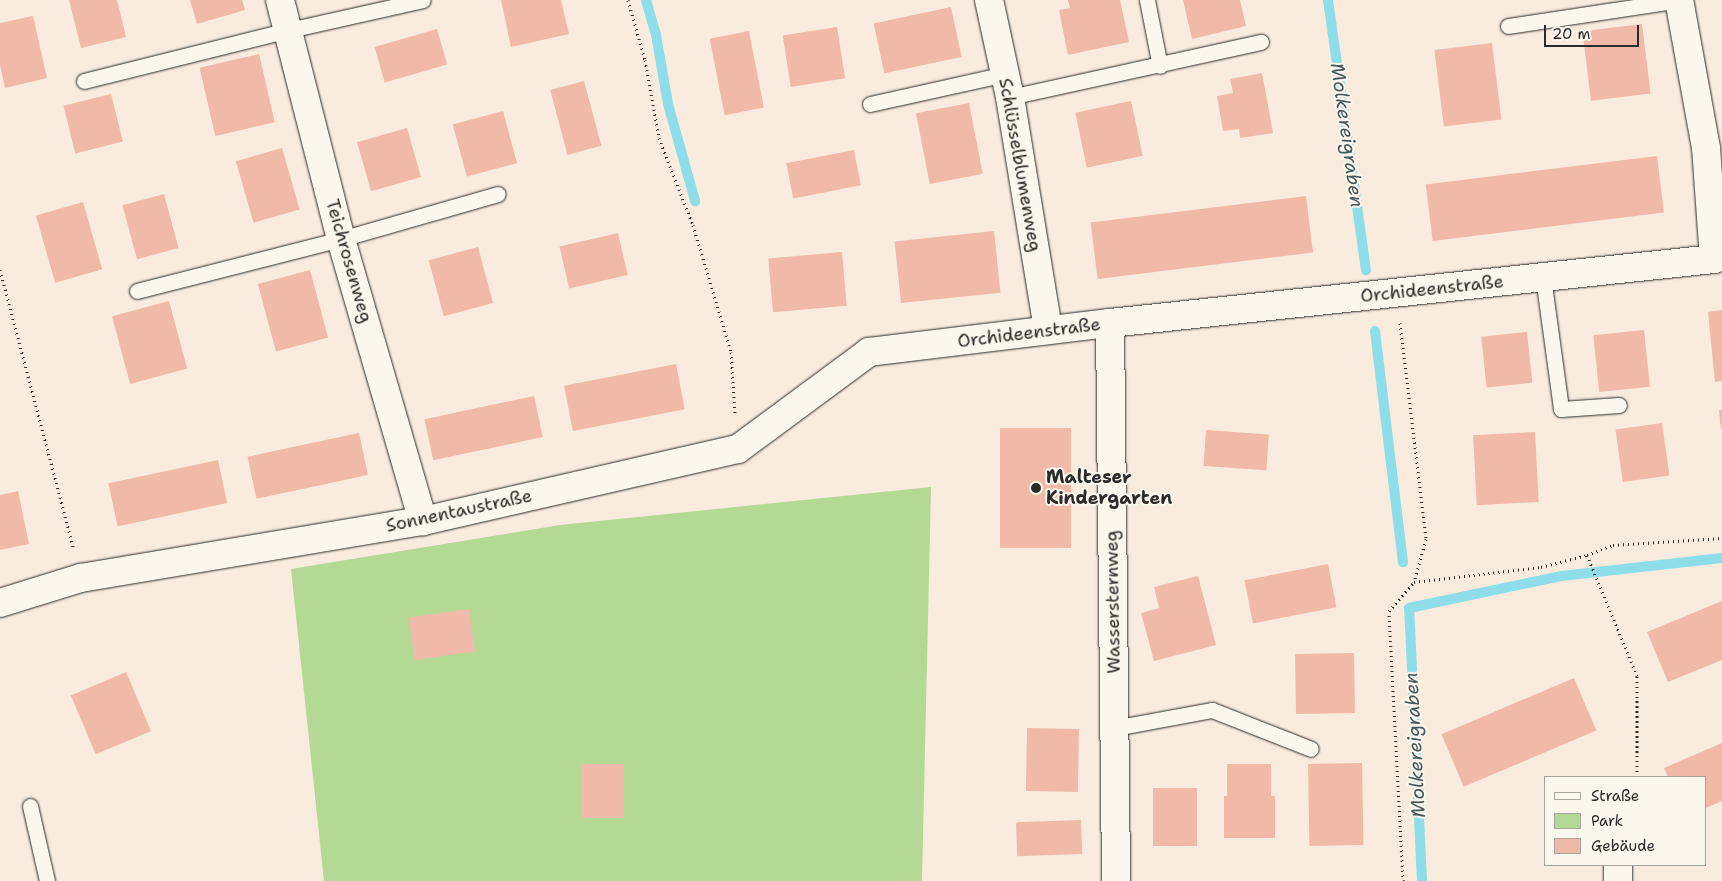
<!DOCTYPE html>
<meta charset="utf-8">
<style>
body{margin:0}
#map{position:relative;width:1722px;height:881px;overflow:hidden;background:#f9ebde;font-family:"Shantell Sans",sans-serif}
div>[style]{position:absolute}
.green>*{inset:0;background:#b3d994}
.stream>*{height:10px;margin:-5px;padding:0 5px;transform-origin:5px;border-radius:5px;background:#8ddee8}
.building>*{inset:0;background:#f1b9a7;transform-origin:0 0}
.path>*{height:3px;margin-top:-1.5px;transform-origin:0;background:repeating-linear-gradient(90deg,#2b2b2b 0 1px,transparent 0 5px)}
.roads{filter:drop-shadow(0 0 1px #2b2b2b) drop-shadow(0 0 1px #2b2b2b)}
.lane>*{height:15px;margin:-7.5px;padding:0 7.5px;transform-origin:7.5px;border-radius:7.5px;background:#fbf7ec}
.street>*{height:28px;margin:-14px;padding:0 14px;transform-origin:14px;border-radius:14px;background:#fbf7ec}
.dots>*{width:14px;height:14px;translate:-50% -50%;box-sizing:border-box;border:2px solid #fbf7ec;border-radius:50%}
span{translate:-50% -50%;white-space:nowrap;text-align:center;line-height:1.15;-webkit-text-stroke:4px #fbf7ec;paint-order:stroke}
.street-label{font-size:18px;color:#2b2b2b}
.poi-label{font-size:18px;color:#2b2b2b;font-weight:700}
.left{translate:0 -50%;text-align:left}
.water-label{font-size:19px;color:#44585a;font-style:italic}
.legend{position:absolute;left:1544px;top:776px;width:162px;height:90px;box-sizing:border-box;background:#fbf7ec;border:1px solid #a8a59f;margin:0;padding:6px 9px;list-style:none;font-size:15px;color:#2b2b2b}
.legend li{display:flex;align-items:center;gap:10px;height:25px}
.legend b{width:25px;border:1px solid #a8a59f}
.scale{position:absolute;left:1544px;top:25px;width:95px;height:22px;box-sizing:border-box;border:2px solid #2b2b2b;border-top:0;padding-left:6px;font-size:15px;line-height:18px;white-space:nowrap;color:#2b2b2b;-webkit-text-stroke:4px #fbf7ec;paint-order:stroke}
</style>
<div id="map">
<div class="green">
<div style="clip-path:polygon(931px 487px,922px 881px,324px 881px,291px 569px,560px 525px)"></div>
</div>
<div class="stream">
<div style="left:646px;top:0;width:36px;rotate:74deg"></div>
<div style="left:656px;top:35px;width:70px;rotate:80.1deg"></div>
<div style="left:668px;top:104px;width:101px;rotate:74.4deg"></div>
<div style="left:1328px;top:0;width:273px;rotate:82deg"></div>
<div style="left:1375px;top:331px;width:233px;rotate:83.1deg"></div>
<div style="left:1422px;top:881px;width:273px;rotate:-92.7deg"></div>
<div style="left:1409px;top:608px;width:155px;rotate:-11.9deg"></div>
<div style="left:1561px;top:576px;width:162px;rotate:-6.4deg"></div>
</div>
<div class="building">
<div style="clip-path:polygon(69px 0,117px 0,126px 37px,81px 48px)"></div>
<div style="clip-path:polygon(190px 0,242px 0,245px 10px,197px 24px)"></div>
<div style="clip-path:polygon(501px 0,561px 0,569px 34px,511px 47px)"></div>
<div style="clip-path:polygon(1068px 0,1120px 0,1129px 42px,1068px 55px,1059px 10px,1070px 8px)"></div>
<div style="clip-path:polygon(1183px 0,1240px 0,1246px 26px,1192px 39px)"></div>
<div style="left:951px;top:7px;width:51px;height:79px;rotate:78deg"></div>
<div style="clip-path:polygon(33px 16px,47px 78px,5px 88px,0 65px,0 23px)"></div>
<div style="left:1642px;top:24px;width:70px;height:60px;rotate:83deg"></div>
<div style="left:837px;top:27px;width:52px;height:55px;rotate:81deg"></div>
<div style="left:437px;top:29px;width:37px;height:65px;rotate:74deg"></div>
<div style="left:749px;top:31px;width:78px;height:40px;rotate:79deg"></div>
<div style="left:1492px;top:43px;width:77px;height:58px;rotate:83deg"></div>
<div style="left:259px;top:54px;width:70px;height:61px;rotate:77deg"></div>
<div style="clip-path:polygon(1262px 73px,1273px 133px,1240px 138px,1239px 129px,1223px 131px,1217px 96px,1233px 93px,1230px 79px)"></div>
<div style="left:584px;top:81px;width:67px;height:35px;rotate:75deg"></div>
<div style="left:111px;top:94px;width:49px;height:49px;rotate:76deg"></div>
<div style="left:1131px;top:101px;width:56px;height:57px;rotate:78deg"></div>
<div style="left:969px;top:103px;width:72px;height:54px;rotate:79deg"></div>
<div style="left:503px;top:111px;width:54px;height:52px;rotate:75deg"></div>
<div style="left:407px;top:128px;width:51px;height:52px;rotate:74deg"></div>
<div style="left:282px;top:148px;width:64px;height:48px;rotate:74deg"></div>
<div style="left:854px;top:150px;width:36px;height:69px;rotate:79deg"></div>
<div style="left:1657px;top:156px;width:57px;height:233px;rotate:83deg"></div>
<div style="left:164px;top:194px;width:56px;height:43px;rotate:75deg"></div>
<div style="left:1306px;top:196px;width:57px;height:217px;rotate:83deg"></div>
<div style="left:83px;top:202px;width:70px;height:49px;rotate:74deg"></div>
<div style="left:994px;top:231px;width:62px;height:100px;rotate:84deg"></div>
<div style="left:618px;top:233px;width:43px;height:60px;rotate:77deg"></div>
<div style="left:478px;top:247px;width:58px;height:51px;rotate:75deg"></div>
<div style="left:842px;top:252px;width:54px;height:74px;rotate:85deg"></div>
<div style="left:310px;top:270px;width:70px;height:54px;rotate:75deg"></div>
<div style="left:169px;top:301px;width:70px;height:59px;rotate:75deg"></div>
<div style="clip-path:polygon(1722px 310px,1722px 381px,1715px 382px,1708px 312px)"></div>
<div style="left:1644px;top:330px;width:57px;height:51px;rotate:84deg"></div>
<div style="left:1527px;top:332px;width:51px;height:46px;rotate:84deg"></div>
<div style="left:676px;top:364px;width:46px;height:114px;rotate:79deg"></div>
<div style="left:534px;top:396px;width:42px;height:112px;rotate:78deg"></div>
<div style="clip-path:polygon(1719px 410px,1722px 410px,1722px 429px,1721px 429px)"></div>
<div style="left:1662px;top:423px;width:53px;height:47px;rotate:82deg"></div>
<div style="left:1000px;top:428px;width:71px;height:120px"></div>
<div style="left:1206px;top:430px;width:63px;height:36px;rotate:4deg"></div>
<div style="left:1535px;top:432px;width:70px;height:62px;rotate:87deg"></div>
<div style="left:359px;top:433px;width:43px;height:114px;rotate:78deg"></div>
<div style="left:218px;top:460px;width:44px;height:112px;rotate:78deg"></div>
<div style="clip-path:polygon(18px 491px,29px 544px,0 550px,0 495px)"></div>
<div style="left:1328px;top:564px;width:44px;height:85px;rotate:79deg"></div>
<div style="clip-path:polygon(1198px 576px,1216px 645px,1154px 661px,1141px 613px,1159px 608px,1154px 587px)"></div>
<div style="clip-path:polygon(1722px 601px,1722px 660px,1668px 682px,1647px 632px)"></div>
<div style="left:469px;top:609px;width:43px;height:61px;rotate:82deg"></div>
<div style="left:1354px;top:653px;width:60px;height:59px;rotate:89deg"></div>
<div style="left:126px;top:672px;width:64px;height:60px;rotate:67deg"></div>
<div style="left:1574px;top:678px;width:57px;height:144px;rotate:67deg"></div>
<div style="left:1027px;top:728px;width:52px;height:63px;rotate:1deg"></div>
<div style="clip-path:polygon(1722px 743px,1722px 801px,1706px 808px,1706px 777px,1668px 777px,1664px 768px)"></div>
<div style="left:1362px;top:763px;width:82px;height:54px;rotate:89deg"></div>
<div style="left:582px;top:764px;width:42px;height:54px"></div>
<div style="clip-path:polygon(1227px 764px,1271px 764px,1271px 796px,1275px 796px,1275px 838px,1224px 838px,1224px 796px,1227px 796px)"></div>
<div style="left:1153px;top:788px;width:44px;height:58px"></div>
<div style="left:1081px;top:820px;width:34px;height:65px;rotate:88deg"></div>
</div>
<div class="path">
<div style="left:628px;top:0;width:62px;rotate:74.2deg"></div>
<div style="left:645px;top:60px;width:79px;rotate:79.8deg"></div>
<div style="left:659px;top:138px;width:93px;rotate:68.7deg"></div>
<div style="left:693px;top:225px;width:133px;rotate:73.3deg"></div>
<div style="left:731px;top:352px;width:62px;rotate:86.3deg"></div>
<div style="left:0;top:270px;width:290px;rotate:75.2deg"></div>
<div style="left:1400px;top:323px;width:218px;rotate:83.1deg"></div>
<div style="left:1426px;top:539px;width:45px;rotate:105.6deg"></div>
<div style="left:1414px;top:582px;width:128px;rotate:-6.7deg"></div>
<div style="left:1541px;top:567px;width:48px;rotate:-14.6deg"></div>
<div style="left:1587px;top:555px;width:28px;rotate:-21deg"></div>
<div style="left:1613px;top:545px;width:109px;rotate:-3.7deg"></div>
<div style="left:1587px;top:555px;width:131px;rotate:67.5deg"></div>
<div style="left:1637px;top:676px;width:101px;rotate:90deg"></div>
<div style="left:1403px;top:881px;width:270px;rotate:-93deg"></div>
<div style="left:1389px;top:611px;width:38px;rotate:-49deg"></div>
</div>
<div class="roads">
<div class="lane">
<div style="left:1147px;top:0;width:67px;rotate:78.9deg"></div>
<div style="left:1508px;top:26px;width:173px;rotate:-8.6deg"></div>
<div style="left:84px;top:81px;width:211px;rotate:-14deg"></div>
<div style="left:289px;top:30px;width:137px;rotate:-12.6deg"></div>
<div style="left:1010px;top:97px;width:257px;rotate:-12.4deg"></div>
<div style="left:870px;top:104px;width:138px;rotate:-12.5deg"></div>
<div style="left:1543px;top:277px;width:133px;rotate:82.2deg"></div>
<div style="left:1561px;top:409px;width:58px;rotate:-3.9deg"></div>
<div style="left:137px;top:291px;width:211px;rotate:-14.3deg"></div>
<div style="left:341px;top:239px;width:163px;rotate:-16deg"></div>
<div style="left:1114px;top:728px;width:100px;rotate:-10.4deg"></div>
<div style="left:1212px;top:710px;width:106px;rotate:21.5deg"></div>
<div style="left:30px;top:806px;width:77px;rotate:77.2deg"></div>
</div>
<div class="street">
<div style="left:280px;top:0;width:247px;rotate:75.7deg"></div>
<div style="left:341px;top:239px;width:294px;rotate:73.8deg"></div>
<div style="left:989px;top:0;width:99px;rotate:77.8deg"></div>
<div style="left:1010px;top:97px;width:236px;rotate:80.7deg"></div>
<div style="left:1110px;top:323px;width:558px;rotate:89.38deg"></div>
<div style="left:0;top:603px;width:85px;rotate:-17.2deg"></div>
<div style="left:81px;top:578px;width:347px;rotate:-9.5deg"></div>
<div style="left:423px;top:521px;width:323px;rotate:-12.9deg"></div>
<div style="left:738px;top:449px;width:163px;rotate:-36.5deg"></div>
<div style="left:869px;top:352px;width:243px;rotate:-6.9deg"></div>
<div style="left:1110px;top:323px;width:607px;rotate:-6.05deg"></div>
<div style="left:1714px;top:259px;width:111px;rotate:-94.1deg"></div>
<div style="left:1706px;top:148px;width:150px;rotate:-100.3deg"></div>
<div style="left:1618px;top:881px;width:16px;rotate:-90deg"></div>
</div>
</div>
<div class="dots">
<div style="left:1036px;top:488px;background:#2b2b2b"></div>
</div>
<div class="street-label">
<span style="left:1020px;top:165px;rotate:80deg">Schlüsselblumenweg</span>
<span style="left:349px;top:261px;rotate:74deg">Teichrosenweg</span>
<span style="left:1432px;top:289px;rotate:-6deg">Orchideenstraße</span>
<span style="left:1029px;top:333px;rotate:-7deg">Orchideenstraße</span>
<span style="left:459px;top:511px;rotate:-12deg">Sonnentaustraße</span>
<span style="left:1113px;top:602px;rotate:-91deg">Wassersternweg</span>
</div>
<div class="poi-label">
<span class="left" style="left:1046px;top:488px">Malteser<br>Kindergarten</span>
</div>
<div class="water-label">
<span style="left:1347px;top:135px;rotate:82deg">Molkereigraben</span>
<span style="left:1415px;top:745px;rotate:-93deg">Molkereigraben</span>
</div>
<ul class="legend">
<li><b style="height:6px;background:#fbf7ec"></b>Straße</li>
<li><b style="height:14px;background:#b3d994"></b>Park</li>
<li><b style="height:14px;background:#f1b9a7"></b>Gebäude</li>
</ul>
<div class="scale">20 m</div>
</div>
